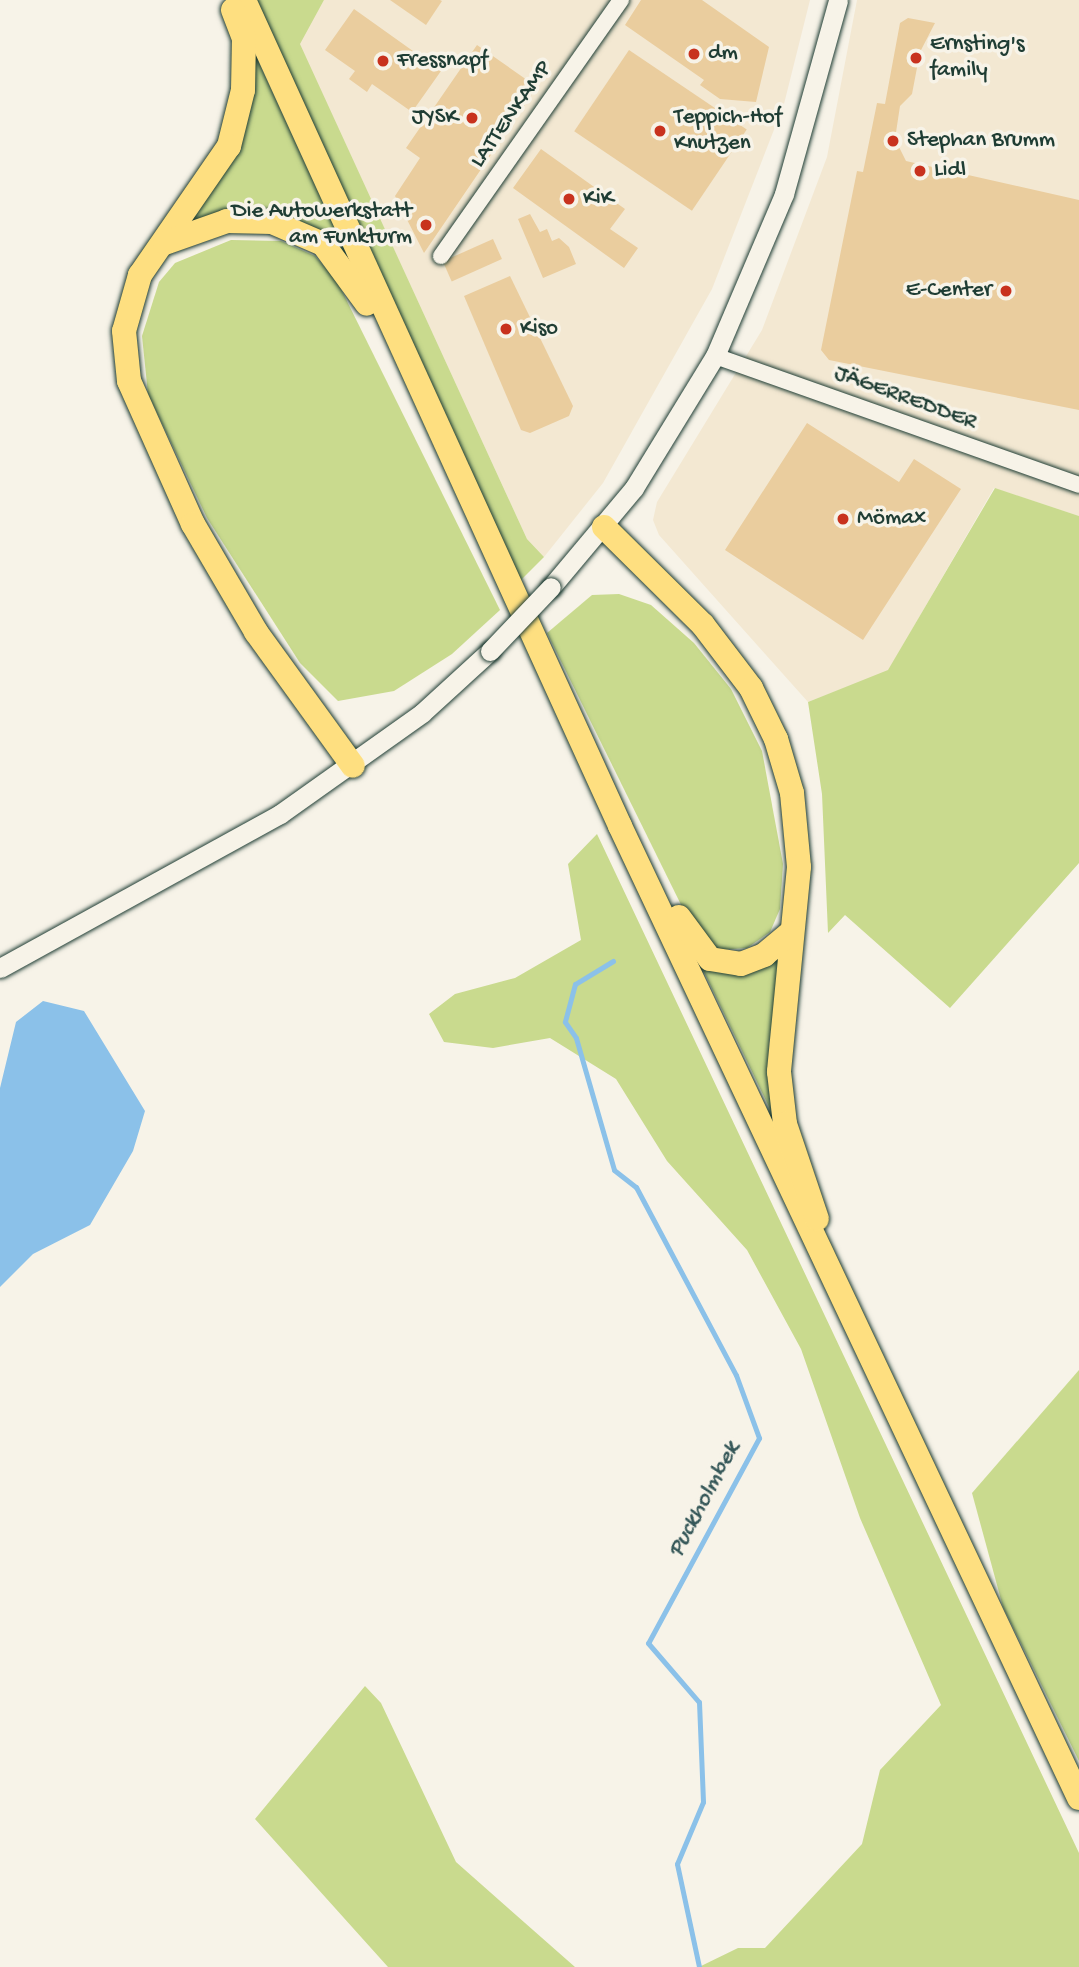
<!DOCTYPE html>
<meta charset="utf-8">
<style>
body{margin:0}
#map{position:relative;width:1079px;height:1967px;overflow:hidden;background:#f7f3e8;font-family:"Gochi Hand",sans-serif}
div>[style]{position:absolute}
.built>*{inset:0;background:#f3e8d2}
.green>*{inset:0;background:#c9da8e}
.water>*{inset:0;background:#8bc1e9}
.stream>*{height:5px;margin:-2.5px;padding:0 2.5px;transform-origin:2.5px;border-radius:2.5px;background:#8bc1e9}
.building>*{inset:0;background:#eacd9e;transform-origin:0 0}
.roads{filter:drop-shadow(0 0 2px #1f3d34) drop-shadow(0 0 2px #1f3d34)}
.minor>*{height:16px;margin:-8px;padding:0 8px;transform-origin:8px;border-radius:8px;background:#f7f3e8}
.tertiary>*{height:19px;margin:-9.5px;padding:0 9.5px;transform-origin:9.5px;border-radius:9.5px;background:#f7f3e8}
.primary>*{height:24px;margin:-12px;padding:0 12px;transform-origin:12px;border-radius:12px;background:#fedf80}
.bridges{filter:drop-shadow(0 0 2px #1f3d34) drop-shadow(0 0 2px #1f3d34)}
.tertiary-bridge>*{height:19px;margin:-9.5px;padding:0 9.5px;transform-origin:9.5px;border-radius:9.5px;background:#f7f3e8}
.dots>*{width:19px;height:19px;translate:-50% -50%;box-sizing:border-box;border:4px solid #f7f3e8;border-radius:50%}
span{translate:-50% -50%;white-space:nowrap;text-align:center;line-height:1.15;-webkit-text-stroke:7px #f7f3e8;paint-order:stroke}
.poi-label{font-size:23px;color:#1f3d34}
.left{translate:0 -50%;text-align:left}
.right{translate:-100% -50%;text-align:right}
.street-label{font-size:23px;color:#1f3d34}
.water-label{font-size:24px;color:#355758;font-style:italic}
</style>
<div id="map">
<div class="built">
<div style="clip-path:polygon(324px 0,810px 0,784px 104px,712px 289px,603px 483px,544px 557px,527px 539px,299px 43px)"></div>
<div style="clip-path:polygon(857px 0,1079px 0,1079px 516px,994px 488px,888px 671px,808px 702px,659px 535px,653px 520px,657px 502px,762px 330px,827px 157px)"></div>
</div>
<div class="green">
<div style="clip-path:polygon(252px 0,324px 0,300px 44px,527px 539px,544px 557px,521px 580px)"></div>
<div style="clip-path:polygon(254px 52px,349px 259px,296px 225px,182px 233px)"></div>
<div style="clip-path:polygon(231px 240px,281px 241px,315px 256px,337px 281px,500px 610px,452px 654px,394px 691px,338px 701px,300px 663px,207px 518px,148px 394px,142px 336px,159px 282px,175px 263px)"></div>
<div style="clip-path:polygon(995px 488px,1079px 516px,1079px 863px,950px 1008px,845px 915px,828px 933px,822px 794px,808px 702px,888px 670px)"></div>
<div style="clip-path:polygon(619px 594px,651px 605px,694px 643px,731px 689px,762px 751px,783px 864px,780px 909px,770px 932px,747px 948px,719px 950px,690px 923px,547px 633px,592px 595px)"></div>
<div style="clip-path:polygon(597px 834px,1079px 1853px,1079px 1967px,699px 1967px,738px 1948px,765px 1948px,862px 1844px,880px 1770px,941px 1705px,860px 1518px,801px 1349px,747px 1250px,667px 1161px,616px 1079px,550px 1038px,493px 1048px,444px 1042px,429px 1014px,455px 994px,515px 978px,581px 940px,568px 864px)"></div>
<div style="clip-path:polygon(781px 956px,769px 1044px,771px 1111px,702px 968px)"></div>
<div style="clip-path:polygon(1079px 1370px,1079px 1761px,1003px 1607px,972px 1493px)"></div>
<div style="clip-path:polygon(365px 1686px,381px 1703px,456px 1862px,575px 1967px,388px 1967px,255px 1819px)"></div>
</div>
<div class="water">
<div style="clip-path:polygon(43px 1001px,84px 1011px,145px 1111px,133px 1151px,90px 1225px,33px 1254px,0 1287px,0 1088px,16px 1022px)"></div>
</div>
<div class="stream">
<div style="left:613px;top:961px;width:44px;rotate:148.8deg"></div>
<div style="left:575px;top:984px;width:39px;rotate:105deg"></div>
<div style="left:565px;top:1022px;width:19px;rotate:55deg"></div>
<div style="left:576px;top:1038px;width:137px;rotate:73.9deg"></div>
<div style="left:614px;top:1170px;width:28px;rotate:38deg"></div>
<div style="left:636px;top:1187px;width:213px;rotate:62deg"></div>
<div style="left:736px;top:1375px;width:67px;rotate:69.9deg"></div>
<div style="left:759px;top:1438px;width:233px;rotate:118.4deg"></div>
<div style="left:648px;top:1643px;width:78px;rotate:49.2deg"></div>
<div style="left:699px;top:1702px;width:100px;rotate:87.7deg"></div>
<div style="left:703px;top:1802px;width:67px;rotate:112.8deg"></div>
<div style="left:677px;top:1864px;width:105px;rotate:77.9deg"></div>
</div>
<div class="building">
<div style="clip-path:polygon(390px 0,440px 0,442px 1px,426px 25px)"></div>
<div style="clip-path:polygon(641px 0,702px 0,769px 47px,756px 102px,720px 99px,700px 85px,704px 80px,625px 25px)"></div>
<div style="clip-path:polygon(354px 9px,441px 71px,412px 112px,372px 84px,367px 92px,349px 79px,355px 71px,325px 50px)"></div>
<div style="clip-path:polygon(908px 18px,935px 23px,920px 52px,912px 94px,900px 106px,895px 139px,906px 161px,1079px 200px,1079px 410px,829px 360px,821px 350px,857px 171px,863px 172px,877px 103px,885px 104px,900px 23px)"></div>
<div style="clip-path:polygon(477px 45px,537px 87px,424px 253px,395px 196px,420px 158px,406px 148px)"></div>
<div style="left:629px;top:50px;width:142px;height:98px;rotate:34deg"></div>
<div style="clip-path:polygon(541px 149px,625px 209px,610px 229px,638px 248px,624px 268px,513px 188px)"></div>
<div style="clip-path:polygon(530px 214px,540px 232px,547px 229px,552px 241px,559px 238px,569px 247px,576px 264px,543px 278px,518px 219px)"></div>
<div style="left:493px;top:239px;width:22px;height:55px;rotate:66deg"></div>
<div style="clip-path:polygon(510px 276px,573px 406px,569px 416px,530px 433px,521px 430px,464px 296px)"></div>
<div style="clip-path:polygon(807px 423px,899px 482px,914px 459px,961px 489px,863px 640px,725px 550px)"></div>
</div>
<div class="roads">
<div class="minor">
<div style="left:441px;top:256px;width:313px;rotate:-54.9deg"></div>
<div style="left:715px;top:356px;width:386px;rotate:19.5deg"></div>
</div>
<div class="tertiary">
<div style="left:551px;top:587px;width:129px;rotate:-50deg"></div>
<div style="left:634px;top:488px;width:155px;rotate:-58.5deg"></div>
<div style="left:715px;top:356px;width:176px;rotate:-66.9deg"></div>
<div style="left:784px;top:194px;width:201px;rotate:-74.4deg"></div>
<div style="left:0;top:968px;width:320px;rotate:-28.8deg"></div>
<div style="left:280px;top:814px;width:174px;rotate:-35.4deg"></div>
<div style="left:422px;top:713px;width:92px;rotate:-42.4deg"></div>
</div>
<div class="primary">
<div style="left:244px;top:0;width:908px;rotate:65.52deg"></div>
<div style="left:620px;top:826px;width:1075px;rotate:64.72deg"></div>
<div style="left:233px;top:10px;width:30px;rotate:69deg"></div>
<div style="left:244px;top:38px;width:52px;rotate:91.1deg"></div>
<div style="left:243px;top:90px;width:58px;rotate:104deg"></div>
<div style="left:229px;top:146px;width:157px;rotate:124.6deg"></div>
<div style="left:140px;top:275px;width:58px;rotate:105.9deg"></div>
<div style="left:124px;top:331px;width:50px;rotate:84.3deg"></div>
<div style="left:129px;top:381px;width:157px;rotate:65.9deg"></div>
<div style="left:193px;top:524px;width:125px;rotate:59.7deg"></div>
<div style="left:256px;top:632px;width:165px;rotate:54.1deg"></div>
<div style="left:165px;top:243px;width:66px;rotate:-19.5deg"></div>
<div style="left:227px;top:221px;width:45px;rotate:1.3deg"></div>
<div style="left:272px;top:222px;width:56px;rotate:23.3deg"></div>
<div style="left:323px;top:244px;width:74px;rotate:53.7deg"></div>
<div style="left:604px;top:527px;width:139px;rotate:44.7deg"></div>
<div style="left:703px;top:625px;width:79px;rotate:52.7deg"></div>
<div style="left:751px;top:688px;width:57px;rotate:63.9deg"></div>
<div style="left:776px;top:739px;width:56px;rotate:73.5deg"></div>
<div style="left:792px;top:793px;width:74px;rotate:84.6deg"></div>
<div style="left:799px;top:867px;width:206px;rotate:95.6deg"></div>
<div style="left:779px;top:1072px;width:52px;rotate:83.4deg"></div>
<div style="left:785px;top:1124px;width:100px;rotate:71.4deg"></div>
<div style="left:679px;top:917px;width:52px;rotate:53.6deg"></div>
<div style="left:710px;top:959px;width:31px;rotate:9deg"></div>
<div style="left:741px;top:964px;width:25px;rotate:-21deg"></div>
<div style="left:764px;top:955px;width:34px;rotate:-40deg"></div>
</div>
</div>
<div class="bridges">
<div class="tertiary-bridge">
<div style="left:490px;top:651px;width:88px;rotate:-46.4deg"></div>
</div>
</div>
<div class="dots">
<div style="left:694px;top:54px;background:#c8321e"></div>
<div style="left:916px;top:58px;background:#c8321e"></div>
<div style="left:383px;top:61px;background:#c8321e"></div>
<div style="left:472px;top:118px;background:#c8321e"></div>
<div style="left:660px;top:131px;background:#c8321e"></div>
<div style="left:893px;top:141px;background:#c8321e"></div>
<div style="left:920px;top:171px;background:#c8321e"></div>
<div style="left:569px;top:199px;background:#c8321e"></div>
<div style="left:426px;top:225px;background:#c8321e"></div>
<div style="left:1006px;top:291px;background:#c8321e"></div>
<div style="left:506px;top:329px;background:#c8321e"></div>
<div style="left:843px;top:519px;background:#c8321e"></div>
</div>
<div class="poi-label">
<span class="left" style="left:930px;top:58px">Ernsting's<br>family</span>
<span class="left" style="left:708px;top:54px">dm</span>
<span class="left" style="left:397px;top:61px">Fressnapf</span>
<span class="right" style="left:458px;top:118px">JYSK</span>
<span class="left" style="left:674px;top:131px">Teppich-Hof<br>Knutzen</span>
<span class="left" style="left:907px;top:141px">Stephan Brumm</span>
<span class="left" style="left:934px;top:171px">Lidl</span>
<span class="left" style="left:583px;top:199px">KiK</span>
<span class="right" style="left:412px;top:225px">Die Autowerkstatt<br>am Funkturm</span>
<span class="right" style="left:992px;top:291px">E-Center</span>
<span class="left" style="left:520px;top:329px">Kiso</span>
<span class="left" style="left:857px;top:519px">Mömax</span>
</div>
<div class="street-label">
<span style="left:512px;top:115px;rotate:-55deg">LATTENKAMP</span>
<span style="left:905px;top:399px;rotate:20deg">JÄGERREDDER</span>
</div>
<div class="water-label">
<span style="left:705px;top:1500px;rotate:-62deg">Puckholmbek</span>
</div>
</div>
